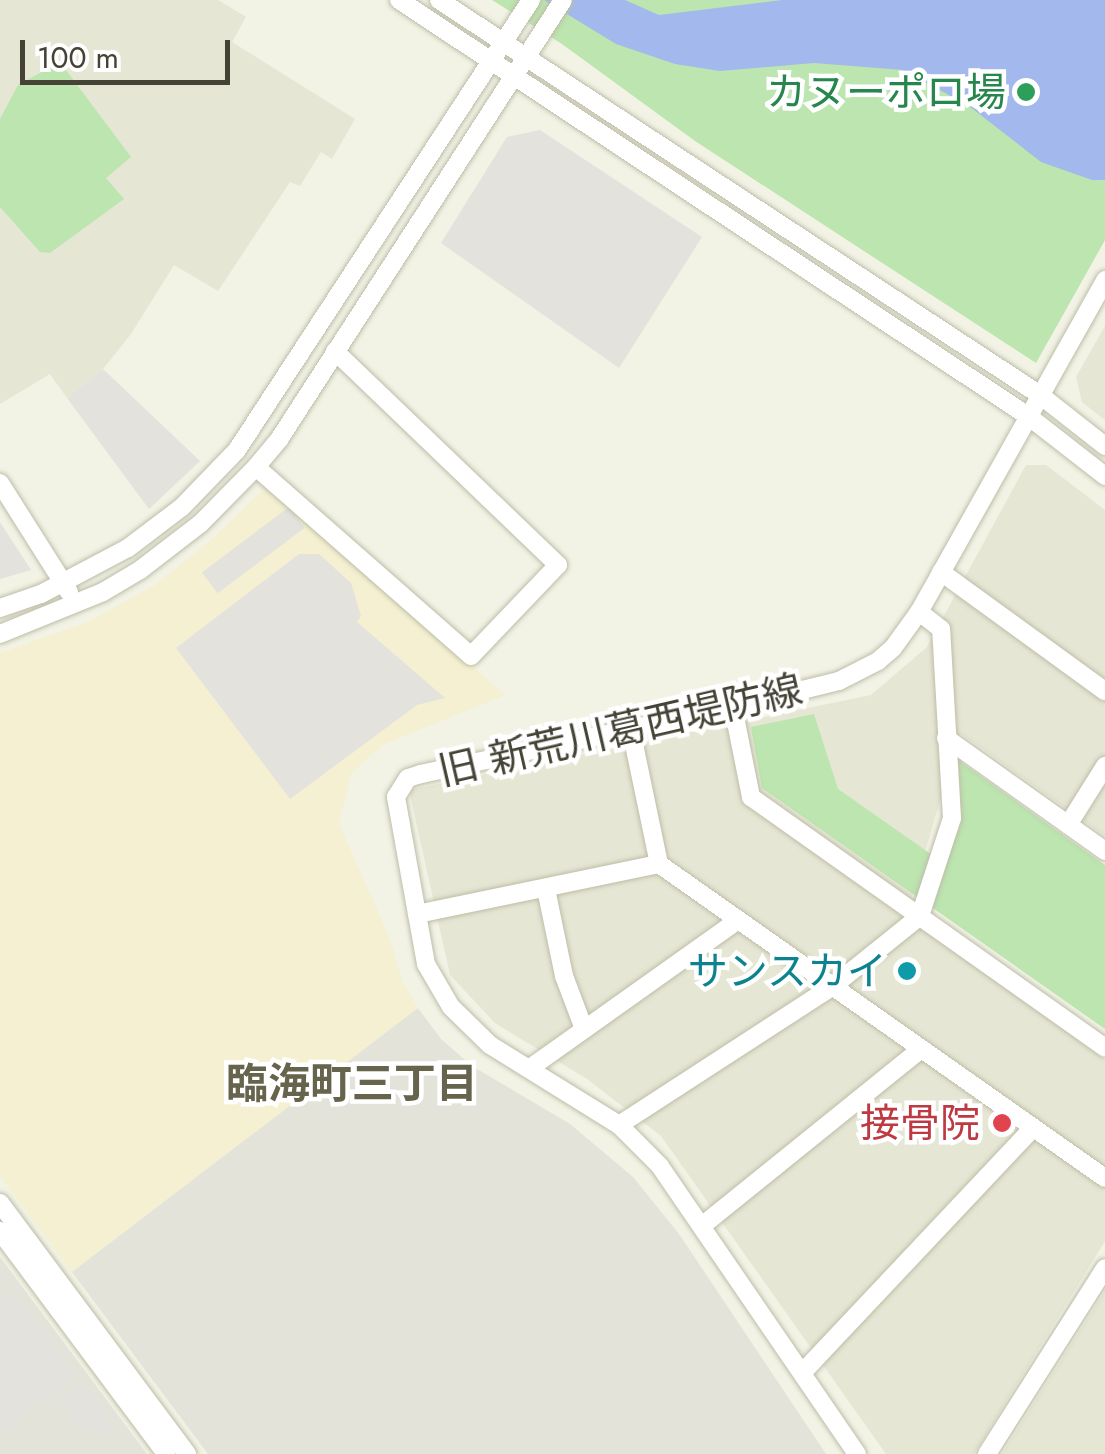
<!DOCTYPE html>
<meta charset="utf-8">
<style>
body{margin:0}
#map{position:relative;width:1105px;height:1454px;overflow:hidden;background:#f2f2e5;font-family:Jost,"Noto Sans JP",sans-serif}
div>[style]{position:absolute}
.residential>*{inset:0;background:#e6e6d4}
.commercial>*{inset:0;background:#f4f0d1}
.industrial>*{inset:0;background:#e4e3da}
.green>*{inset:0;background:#bce5af}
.parking>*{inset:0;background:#e3e2dd;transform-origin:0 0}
.water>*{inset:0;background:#a3b8ed}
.roads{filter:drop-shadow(0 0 2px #bdbda8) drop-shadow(0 0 2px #bdbda8)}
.minor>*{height:18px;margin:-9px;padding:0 9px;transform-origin:9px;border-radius:9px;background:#fff}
.dots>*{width:28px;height:28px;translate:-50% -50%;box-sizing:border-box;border:5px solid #fff;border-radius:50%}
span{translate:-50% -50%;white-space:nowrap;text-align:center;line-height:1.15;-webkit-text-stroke:9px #fff;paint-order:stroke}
.leisure-label{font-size:40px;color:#27864d}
.right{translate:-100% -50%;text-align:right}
.street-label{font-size:40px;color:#444335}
.culture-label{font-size:40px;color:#0d838f}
.health-label{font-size:40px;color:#be3a42}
.neighbourhood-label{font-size:42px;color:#67644d;font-weight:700}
.scale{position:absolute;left:20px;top:40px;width:210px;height:45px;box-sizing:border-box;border:5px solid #444335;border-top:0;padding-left:12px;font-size:30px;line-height:35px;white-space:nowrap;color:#444335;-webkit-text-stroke:8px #fff;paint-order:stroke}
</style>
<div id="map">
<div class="residential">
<div style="clip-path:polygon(0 0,218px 0,246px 17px,232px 42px,355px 119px,332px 159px,321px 152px,300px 186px,290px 182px,218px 291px,174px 265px,131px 334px,103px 369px,67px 398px,50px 374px,0 404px)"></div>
<div style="clip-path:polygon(1105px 326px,1105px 420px,1082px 402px,1076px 377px)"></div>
<div style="clip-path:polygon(1026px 465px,1046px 465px,1105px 510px,1105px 836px,960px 733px,907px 913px,1105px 1060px,1105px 1241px,974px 1454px,886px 1454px,661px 1136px,587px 1079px,495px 1023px,450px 975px,409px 790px,871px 695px,927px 647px)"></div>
<div style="clip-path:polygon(1105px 1291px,1105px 1454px,1002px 1454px)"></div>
</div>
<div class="commercial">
<div style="clip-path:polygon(268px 485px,505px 695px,382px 745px,351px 774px,339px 824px,390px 939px,402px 981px,418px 1008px,72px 1272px,0 1176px,0 653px,86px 623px,155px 585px,211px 540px)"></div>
</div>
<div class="industrial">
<div style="clip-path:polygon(418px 1008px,441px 1039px,472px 1066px,570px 1124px,633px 1177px,679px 1234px,826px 1454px,208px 1454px,72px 1272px)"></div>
<div style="clip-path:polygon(0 1257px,147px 1454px,0 1454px)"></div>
</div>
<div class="green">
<div style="clip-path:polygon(492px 0,1105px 0,1105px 240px,1036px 363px,695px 141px,562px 44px)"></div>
<div style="clip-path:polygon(60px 62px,131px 157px,106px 178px,124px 199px,50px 253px,40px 252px,0 207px,0 119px,18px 85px)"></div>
<div style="clip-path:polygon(814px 714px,838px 789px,945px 864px,961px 819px,958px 760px,1105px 865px,1105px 1029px,762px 788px,751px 727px)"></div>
</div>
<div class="parking">
<div style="clip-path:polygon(540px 130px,702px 237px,619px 368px,441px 243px,507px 137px)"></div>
<div style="clip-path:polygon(103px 369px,200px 461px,149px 509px,67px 398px)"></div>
<div style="left:289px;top:507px;width:26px;height:109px;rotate:53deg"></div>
<div style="clip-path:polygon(0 522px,31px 570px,0 579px)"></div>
<div style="clip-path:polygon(299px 554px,319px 554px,351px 583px,361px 616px,357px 622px,445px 698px,417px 705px,290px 799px,176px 648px)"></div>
<div style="clip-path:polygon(12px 1292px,77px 1376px,0 1434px,0 1301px)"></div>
<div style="clip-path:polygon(82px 1382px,116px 1429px,104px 1437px,95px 1424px,83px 1432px,58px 1399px)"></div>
</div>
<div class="water">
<div style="clip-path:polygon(544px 0,625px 0,659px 15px,782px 0,1105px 0,1105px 180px,1092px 180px,1041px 162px,969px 106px,903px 70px,814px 63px,720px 71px,675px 64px,616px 44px)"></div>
</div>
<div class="roads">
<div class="minor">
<div style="left:399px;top:0;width:754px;rotate:33.48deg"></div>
<div style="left:1028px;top:416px;width:98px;rotate:37.9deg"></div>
<div style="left:439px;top:0;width:719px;rotate:33.31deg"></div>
<div style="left:1040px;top:395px;width:83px;rotate:38.1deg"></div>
<div style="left:256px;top:467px;width:286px;rotate:41.3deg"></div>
<div style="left:471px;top:656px;width:126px;rotate:-46.3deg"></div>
<div style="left:558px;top:565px;width:309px;rotate:-136.2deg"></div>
<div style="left:0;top:483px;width:129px;rotate:57.7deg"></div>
<div style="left:941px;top:572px;width:203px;rotate:36deg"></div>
<div style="left:0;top:608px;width:43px;rotate:-18.9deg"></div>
<div style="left:41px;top:594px;width:98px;rotate:-27.9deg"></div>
<div style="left:128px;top:548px;width:68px;rotate:-37.2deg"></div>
<div style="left:182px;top:507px;width:79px;rotate:-46deg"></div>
<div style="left:237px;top:450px;width:538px;rotate:-56.84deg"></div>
<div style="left:0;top:634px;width:111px;rotate:-22.2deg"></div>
<div style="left:103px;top:592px;width:43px;rotate:-30.7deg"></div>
<div style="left:140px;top:570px;width:76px;rotate:-37.5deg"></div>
<div style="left:200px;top:524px;width:80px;rotate:-45.5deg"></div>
<div style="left:256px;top:467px;width:38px;rotate:-50deg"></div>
<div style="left:280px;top:438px;width:521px;rotate:-57.13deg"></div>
<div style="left:733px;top:707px;width:92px;rotate:78.7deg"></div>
<div style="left:751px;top:797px;width:434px;rotate:35.3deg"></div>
<div style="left:631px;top:730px;width:137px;rotate:78.2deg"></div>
<div style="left:659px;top:864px;width:545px;rotate:35.15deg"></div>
<div style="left:946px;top:738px;width:195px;rotate:35.4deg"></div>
<div style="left:1068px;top:825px;width:70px;rotate:-57.9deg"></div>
<div style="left:546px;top:889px;width:89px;rotate:78.3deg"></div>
<div style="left:564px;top:976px;width:57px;rotate:69.3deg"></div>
<div style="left:417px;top:914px;width:247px;rotate:-11.7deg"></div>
<div style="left:530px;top:1068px;width:255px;rotate:-35.4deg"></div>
<div style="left:619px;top:1125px;width:255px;rotate:-33deg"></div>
<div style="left:833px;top:986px;width:112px;rotate:-38.8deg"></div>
<div style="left:920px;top:916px;width:103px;rotate:-71.9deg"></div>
<div style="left:952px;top:818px;width:189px;rotate:-93.3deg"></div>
<div style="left:941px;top:629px;width:28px;rotate:-142deg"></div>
<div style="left:0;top:1203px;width:313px;rotate:53.3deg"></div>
<div style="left:703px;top:1225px;width:279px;rotate:-38.9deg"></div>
<div style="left:0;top:1231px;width:278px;rotate:53.3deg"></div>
<div style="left:802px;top:1373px;width:337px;rotate:-46.7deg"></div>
<div style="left:857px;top:1454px;width:349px;rotate:-124.4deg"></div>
<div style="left:660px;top:1166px;width:58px;rotate:-135deg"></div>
<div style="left:619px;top:1125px;width:152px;rotate:-148.2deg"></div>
<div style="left:490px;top:1045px;width:54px;rotate:-135.7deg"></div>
<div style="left:451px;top:1007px;width:50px;rotate:-120.2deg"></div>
<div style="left:426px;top:964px;width:170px;rotate:-100.2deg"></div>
<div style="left:396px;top:797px;width:22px;rotate:-58deg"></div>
<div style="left:408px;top:778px;width:14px;rotate:-17deg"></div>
<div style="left:421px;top:774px;width:319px;rotate:-12.1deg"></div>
<div style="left:733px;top:707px;width:109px;rotate:-13.8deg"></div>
<div style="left:839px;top:681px;width:44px;rotate:-27.1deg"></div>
<div style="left:878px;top:661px;width:20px;rotate:-41deg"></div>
<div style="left:893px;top:648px;width:44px;rotate:-54.2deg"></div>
<div style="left:919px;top:612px;width:381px;rotate:-60.7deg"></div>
<div style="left:987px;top:1454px;width:220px;rotate:-57.6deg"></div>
</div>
</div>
<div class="dots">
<div style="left:1026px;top:92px;background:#2e9e5b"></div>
<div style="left:907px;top:971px;background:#0f9aa8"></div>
<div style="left:1002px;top:1123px;background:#e0444e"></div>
</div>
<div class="leisure-label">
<span class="right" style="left:1006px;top:92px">カヌーポロ場</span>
</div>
<div class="street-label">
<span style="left:620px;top:730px;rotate:-13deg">旧 新荒川葛西堤防線</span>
</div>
<div class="culture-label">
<span class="right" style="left:887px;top:971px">サンスカイ</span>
</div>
<div class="health-label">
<span class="right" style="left:980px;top:1123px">接骨院</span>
</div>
<div class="neighbourhood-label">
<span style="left:352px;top:1084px">臨海町三丁目</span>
</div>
<div class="scale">100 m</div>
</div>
